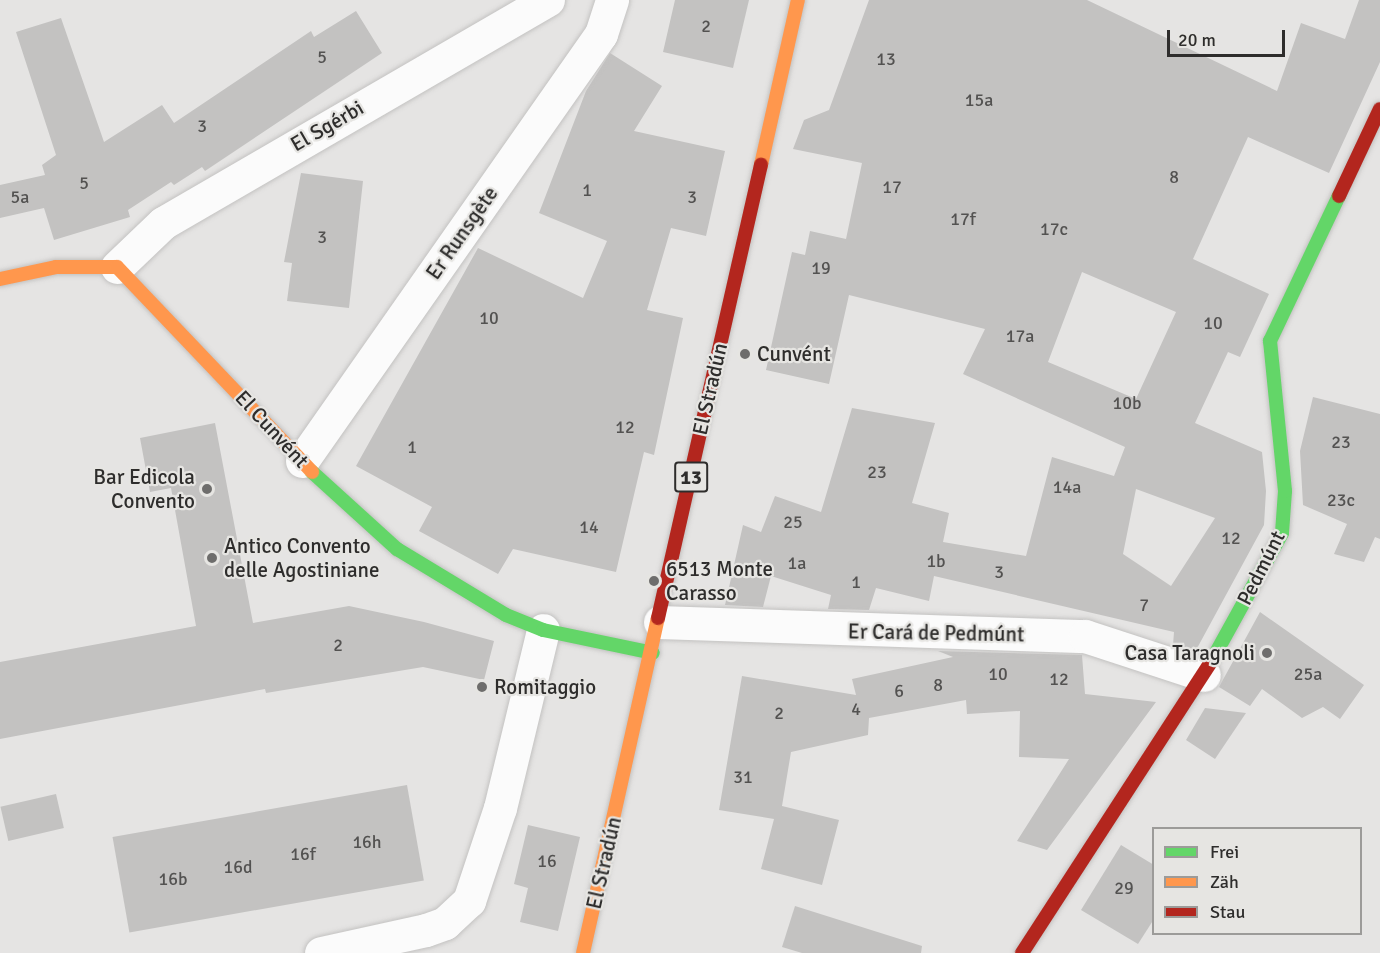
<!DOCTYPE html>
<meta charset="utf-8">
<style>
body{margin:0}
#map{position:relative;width:1380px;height:953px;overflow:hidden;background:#e5e4e3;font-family:Signika,sans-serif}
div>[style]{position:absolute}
.building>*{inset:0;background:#c3c2c1;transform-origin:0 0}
.roads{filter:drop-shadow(0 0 2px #c3c2c1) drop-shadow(0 0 2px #c3c2c1)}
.street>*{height:33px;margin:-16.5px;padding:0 16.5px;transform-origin:16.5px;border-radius:16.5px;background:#fbfbfb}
.fast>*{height:14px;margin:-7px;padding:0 7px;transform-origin:7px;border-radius:7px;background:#63d668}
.slow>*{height:14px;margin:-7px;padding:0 7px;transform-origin:7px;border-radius:7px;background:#ff974d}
.jam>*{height:14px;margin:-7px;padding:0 7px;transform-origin:7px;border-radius:7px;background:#b3261e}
.dots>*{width:16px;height:16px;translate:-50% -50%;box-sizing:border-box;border:3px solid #e6e5e2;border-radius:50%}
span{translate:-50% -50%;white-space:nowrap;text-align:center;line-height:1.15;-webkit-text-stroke:4.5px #e6e5e2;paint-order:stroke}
.number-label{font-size:18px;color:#535251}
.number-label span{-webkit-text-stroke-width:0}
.shield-label span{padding:2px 4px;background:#e6e5e2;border:2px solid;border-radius:4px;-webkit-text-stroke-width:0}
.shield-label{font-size:20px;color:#2e2d2c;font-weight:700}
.street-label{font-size:21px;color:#2e2d2c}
.poi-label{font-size:21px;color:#2e2d2c}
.left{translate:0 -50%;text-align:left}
.right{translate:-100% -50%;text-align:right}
.legend{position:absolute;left:1152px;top:827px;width:210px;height:108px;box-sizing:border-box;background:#e6e5e2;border:2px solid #9c9b99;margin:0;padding:8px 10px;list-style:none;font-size:18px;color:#2e2d2c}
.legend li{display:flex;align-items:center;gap:12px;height:30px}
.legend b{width:30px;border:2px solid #9c9b99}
.scale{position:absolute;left:1167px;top:30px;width:118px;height:27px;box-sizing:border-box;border:3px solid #2e2d2c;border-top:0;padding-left:8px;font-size:18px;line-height:21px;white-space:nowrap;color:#2e2d2c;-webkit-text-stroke:4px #e6e5e2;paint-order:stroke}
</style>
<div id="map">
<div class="building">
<div style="clip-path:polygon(675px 0,749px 0,733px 68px,663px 52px)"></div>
<div style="clip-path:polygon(evenodd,869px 0,1087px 0,1277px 91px,1301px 23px,1345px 39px,1359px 0,1380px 0,1380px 62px,1329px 173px,1248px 137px,1193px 259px,1269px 294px,1240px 357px,1228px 352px,1195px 423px,1262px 452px,1266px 491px,1264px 525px,1195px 652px,1173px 645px,1174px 632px,934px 576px,929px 601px,876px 588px,869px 610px,828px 609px,831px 595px,771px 576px,763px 607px,725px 605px,743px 525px,761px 532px,775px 496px,821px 512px,852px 408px,935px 423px,912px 503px,949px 513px,943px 542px,1026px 556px,1052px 457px,1114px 476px,1125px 447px,963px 374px,985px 329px,849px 295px,829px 384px,766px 370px,792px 252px,805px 255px,810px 231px,846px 239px,862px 163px,793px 149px,804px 120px,829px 110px,869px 0,1082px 272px,1176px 312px,1136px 399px,1048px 362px,1082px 272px,869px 0,1136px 489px,1215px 518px,1171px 586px,1123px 554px,1136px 489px)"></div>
<div style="clip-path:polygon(356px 11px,382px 53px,205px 171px,202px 167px,174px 185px,171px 182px,128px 210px,130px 217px,54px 240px,44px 208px,0 218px,0 185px,45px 175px,42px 165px,56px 155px,16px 32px,61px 18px,104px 142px,162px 105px,174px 123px,311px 31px,314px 37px)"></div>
<div style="clip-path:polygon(610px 53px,662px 86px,634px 131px,725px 151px,706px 236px,671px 228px,647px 310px,683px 318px,654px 455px,644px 452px,616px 572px,513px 549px,498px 574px,419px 531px,432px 507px,356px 466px,478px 248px,583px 298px,607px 241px,539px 213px,586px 91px)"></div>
<div style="clip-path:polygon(301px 173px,363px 181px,349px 308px,287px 301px,292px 263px,284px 262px)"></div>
<div style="clip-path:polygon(1313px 397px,1380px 414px,1380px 539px,1375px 537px,1364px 562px,1334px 554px,1347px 524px,1303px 505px,1300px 451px)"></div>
<div style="clip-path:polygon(215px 423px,253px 623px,349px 606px,424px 622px,494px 641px,484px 680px,423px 667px,266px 693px,265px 689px,0 739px,0 662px,196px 626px,171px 488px,150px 492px,140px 438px)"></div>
<div style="clip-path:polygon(1260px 612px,1364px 685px,1340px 719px,1323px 707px,1302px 718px,1262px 689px,1250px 706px,1219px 687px)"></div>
<div style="clip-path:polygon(938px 651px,1082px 655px,1085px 694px,1156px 702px,1047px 850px,1017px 841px,1069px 759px,1019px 757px,1020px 711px,967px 714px,966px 700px,869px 718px,868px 735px,791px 752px,782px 806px,839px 820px,822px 885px,761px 869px,774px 819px,719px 810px,742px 676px,856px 695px,852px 679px,953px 657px)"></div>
<div style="clip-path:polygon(1205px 708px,1246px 713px,1215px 759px,1186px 740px)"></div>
<div style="left:407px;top:785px;width:97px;height:299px;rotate:80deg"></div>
<div style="left:56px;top:794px;width:35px;height:57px;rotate:77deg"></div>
<div style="clip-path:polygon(528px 825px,580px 837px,558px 931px,520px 922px,528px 888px,514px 884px)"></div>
<div style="clip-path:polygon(1121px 845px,1154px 865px,1154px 919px,1138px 944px,1081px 910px)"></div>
<div style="clip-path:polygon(795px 906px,922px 946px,921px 953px,802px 953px,782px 947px)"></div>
</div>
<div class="roads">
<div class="street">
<div style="left:117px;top:267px;width:64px;rotate:-43.7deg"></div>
<div style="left:163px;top:223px;width:445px;rotate:-30.1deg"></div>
<div style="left:302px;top:461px;width:521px;rotate:-55deg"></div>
<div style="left:601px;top:34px;width:36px;rotate:-72deg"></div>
<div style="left:660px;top:622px;width:425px;rotate:1.9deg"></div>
<div style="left:1085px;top:636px;width:125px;rotate:18.1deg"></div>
<div style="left:321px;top:953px;width:107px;rotate:-12.4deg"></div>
<div style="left:426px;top:930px;width:20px;rotate:-20deg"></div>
<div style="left:445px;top:923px;width:33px;rotate:-43deg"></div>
<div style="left:469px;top:901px;width:98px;rotate:-71.6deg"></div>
<div style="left:500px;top:808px;width:183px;rotate:-76.4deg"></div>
</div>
<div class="fast">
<div style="left:312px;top:472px;width:115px;rotate:42.2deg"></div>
<div style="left:397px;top:549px;width:127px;rotate:31.2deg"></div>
<div style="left:506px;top:615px;width:40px;rotate:22deg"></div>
<div style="left:543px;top:630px;width:112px;rotate:11.8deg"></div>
<div style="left:1212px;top:660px;width:145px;rotate:-61.1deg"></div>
<div style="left:1282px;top:533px;width:42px;rotate:-85.9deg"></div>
<div style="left:1285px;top:491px;width:151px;rotate:-95.7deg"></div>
<div style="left:1270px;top:341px;width:161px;rotate:-64.6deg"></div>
</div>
<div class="slow">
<div style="left:761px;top:165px;width:169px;rotate:-77.4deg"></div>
<div style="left:0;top:279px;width:57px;rotate:-12.1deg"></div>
<div style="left:56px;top:267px;width:61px"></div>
<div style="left:117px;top:267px;width:283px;rotate:46.4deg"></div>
<div style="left:583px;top:953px;width:343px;rotate:-77.4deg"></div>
</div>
<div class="jam">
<div style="left:1339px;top:196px;width:96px;rotate:-64.8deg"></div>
<div style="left:658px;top:618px;width:465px;rotate:-77.2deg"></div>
<div style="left:1022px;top:953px;width:349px;rotate:-57deg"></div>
</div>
</div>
<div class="dots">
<div style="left:745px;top:354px;background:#6e6d6c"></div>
<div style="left:207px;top:489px;background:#6e6d6c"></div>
<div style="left:212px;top:558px;background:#6e6d6c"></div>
<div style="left:654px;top:581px;background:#6e6d6c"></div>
<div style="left:1267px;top:653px;background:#6e6d6c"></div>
<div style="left:482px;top:687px;background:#6e6d6c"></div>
</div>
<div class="number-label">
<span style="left:706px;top:26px">2</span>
<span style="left:322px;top:57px">5</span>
<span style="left:886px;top:59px">13</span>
<span style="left:979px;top:100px">15a</span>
<span style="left:202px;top:126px">3</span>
<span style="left:1174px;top:177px">8</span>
<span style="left:84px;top:183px">5</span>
<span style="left:892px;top:187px">17</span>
<span style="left:587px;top:190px">1</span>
<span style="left:20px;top:197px">5a</span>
<span style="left:692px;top:197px">3</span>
<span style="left:963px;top:219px">17f</span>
<span style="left:1054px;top:229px">17c</span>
<span style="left:322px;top:237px">3</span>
<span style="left:821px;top:268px">19</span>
<span style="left:489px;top:318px">10</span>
<span style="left:1213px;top:323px">10</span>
<span style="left:1020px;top:336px">17a</span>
<span style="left:1127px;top:403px">10b</span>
<span style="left:625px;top:427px">12</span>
<span style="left:1341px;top:442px">23</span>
<span style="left:412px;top:447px">1</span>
<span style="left:877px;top:472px">23</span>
<span style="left:1067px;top:487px">14a</span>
<span style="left:1341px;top:500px">23c</span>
<span style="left:793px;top:522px">25</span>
<span style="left:589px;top:527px">14</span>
<span style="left:1231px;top:538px">12</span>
<span style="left:936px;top:561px">1b</span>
<span style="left:797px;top:563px">1a</span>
<span style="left:999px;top:572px">3</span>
<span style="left:856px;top:582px">1</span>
<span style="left:1144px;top:605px">7</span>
<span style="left:338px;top:645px">2</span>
<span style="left:998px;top:674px">10</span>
<span style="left:1308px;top:674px">25a</span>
<span style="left:1059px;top:679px">12</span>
<span style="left:938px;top:685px">8</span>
<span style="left:899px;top:691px">6</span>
<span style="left:856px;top:709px">4</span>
<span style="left:779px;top:713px">2</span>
<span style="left:743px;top:777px">31</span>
<span style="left:367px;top:842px">16h</span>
<span style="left:303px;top:854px">16f</span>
<span style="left:547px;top:861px">16</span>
<span style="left:238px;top:867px">16d</span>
<span style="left:173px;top:879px">16b</span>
<span style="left:1124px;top:888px">29</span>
</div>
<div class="shield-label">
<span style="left:691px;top:477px">13</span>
</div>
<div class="street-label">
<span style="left:327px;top:126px;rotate:-30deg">El Sgérbi</span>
<span style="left:462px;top:233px;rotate:-55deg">Er Runsgète</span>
<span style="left:710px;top:389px;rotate:-77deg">El Stradún</span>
<span style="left:272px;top:429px;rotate:47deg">El Cunvént</span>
<span style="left:1261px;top:568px;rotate:-63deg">Pedmúnt</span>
<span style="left:936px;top:633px;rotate:1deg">Er Cará de Pedmúnt</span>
<span style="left:604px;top:863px;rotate:-77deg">El Stradún</span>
</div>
<div class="poi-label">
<span class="left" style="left:757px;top:354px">Cunvént</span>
<span class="right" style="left:195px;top:489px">Bar Edicola<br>Convento</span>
<span class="left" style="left:224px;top:558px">Antico Convento<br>delle Agostiniane</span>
<span class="left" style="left:666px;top:581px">6513 Monte<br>Carasso</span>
<span class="right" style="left:1255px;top:653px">Casa Taragnoli</span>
<span class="left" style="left:494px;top:687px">Romitaggio</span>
</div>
<ul class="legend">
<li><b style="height:8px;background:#63d668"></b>Frei</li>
<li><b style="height:8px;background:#ff974d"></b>Zäh</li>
<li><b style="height:8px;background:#b3261e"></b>Stau</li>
</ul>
<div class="scale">20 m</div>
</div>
